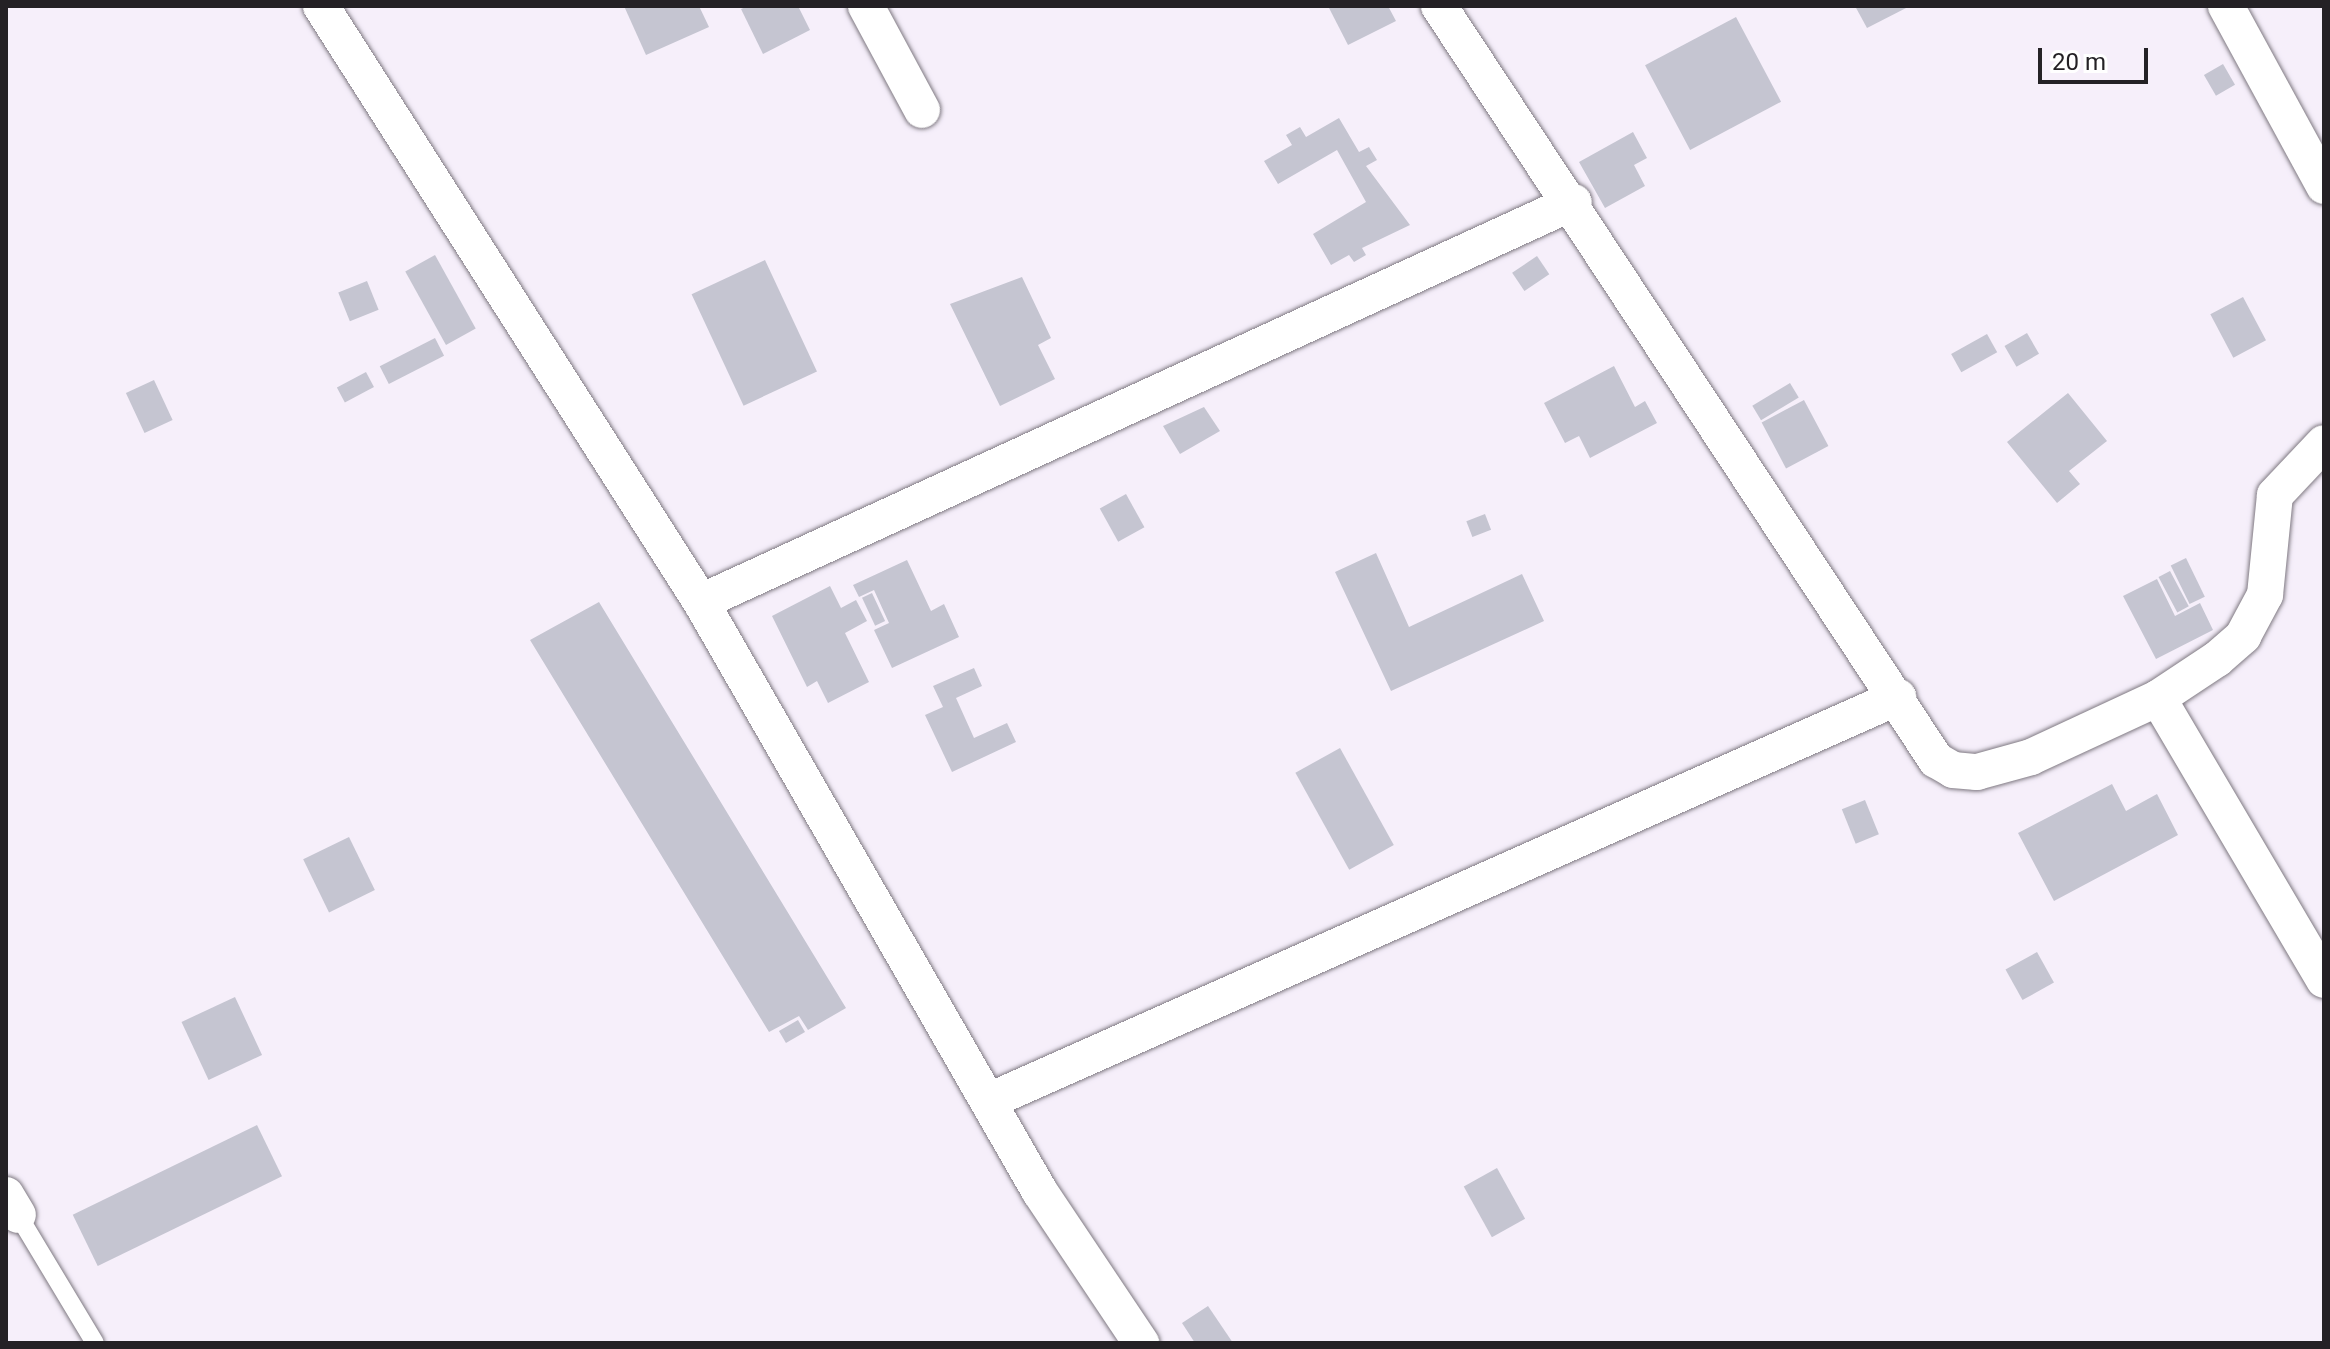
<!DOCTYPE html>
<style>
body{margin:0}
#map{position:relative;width:2330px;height:1349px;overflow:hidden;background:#f6effa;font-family:Roboto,sans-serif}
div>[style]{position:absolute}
.building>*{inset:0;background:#c5c5d1;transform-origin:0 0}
.roads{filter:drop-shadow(0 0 2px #7f7982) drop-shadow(0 0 2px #7f7982)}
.lane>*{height:18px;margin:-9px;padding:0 9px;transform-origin:9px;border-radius:9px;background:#fff}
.street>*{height:36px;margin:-18px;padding:0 18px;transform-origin:18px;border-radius:18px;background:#fff}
span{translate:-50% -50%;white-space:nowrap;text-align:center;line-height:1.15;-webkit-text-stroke:6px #fff;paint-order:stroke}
.frame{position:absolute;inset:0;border:8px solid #242125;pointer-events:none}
.scale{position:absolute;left:2038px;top:48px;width:110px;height:36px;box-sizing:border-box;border:4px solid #242125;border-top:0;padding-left:10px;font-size:24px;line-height:28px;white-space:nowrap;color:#242125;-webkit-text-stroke:6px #fff;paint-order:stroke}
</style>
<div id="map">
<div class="building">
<div style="clip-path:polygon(624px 6px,699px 6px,709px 27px,646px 55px)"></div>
<div style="clip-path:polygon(748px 6px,798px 6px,810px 30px,763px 54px,741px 9px)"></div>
<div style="clip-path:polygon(1328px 6px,1388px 6px,1396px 21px,1348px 45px)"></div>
<div style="clip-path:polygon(1855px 6px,1910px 6px,1867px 28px)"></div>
<div style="left:1736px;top:17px;width:96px;height:103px;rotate:62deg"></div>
<div style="left:2223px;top:64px;width:24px;height:22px;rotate:60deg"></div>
<div style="clip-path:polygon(1339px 118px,1359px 152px,1369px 147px,1377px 160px,1366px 166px,1410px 225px,1362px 248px,1366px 255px,1354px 262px,1349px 255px,1331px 265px,1313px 234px,1366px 202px,1337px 150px,1278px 184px,1264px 161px,1292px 145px,1286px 135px,1300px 127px,1306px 137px)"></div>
<div style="clip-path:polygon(1633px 132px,1647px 158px,1634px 165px,1645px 186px,1605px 208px,1579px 162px)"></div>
<div style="left:435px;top:255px;width:84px;height:34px;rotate:61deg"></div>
<div style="left:1537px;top:256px;width:22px;height:30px;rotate:56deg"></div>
<div style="left:765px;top:260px;width:123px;height:81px;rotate:65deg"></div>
<div style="clip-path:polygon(1022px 277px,1051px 338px,1038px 345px,1055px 379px,1000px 406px,950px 304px)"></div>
<div style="left:367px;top:281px;width:31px;height:31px;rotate:68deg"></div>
<div style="left:2243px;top:297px;width:49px;height:37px;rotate:62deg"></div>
<div style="left:2027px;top:333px;width:24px;height:26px;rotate:60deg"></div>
<div style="left:1987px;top:334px;width:21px;height:41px;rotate:61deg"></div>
<div style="left:435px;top:338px;width:20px;height:62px;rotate:63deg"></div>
<div style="clip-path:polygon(1614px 366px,1635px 407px,1645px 401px,1657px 423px,1590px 458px,1579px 436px,1565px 443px,1544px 403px)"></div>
<div style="left:366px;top:372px;width:17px;height:33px;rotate:62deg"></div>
<div style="left:154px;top:380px;width:44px;height:31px;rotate:65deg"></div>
<div style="left:1790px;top:383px;width:17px;height:44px;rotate:59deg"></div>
<div style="clip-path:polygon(2068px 393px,2107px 441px,2069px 471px,2080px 484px,2057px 503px,2007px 442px)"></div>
<div style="left:1804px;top:400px;width:52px;height:48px;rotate:62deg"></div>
<div style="clip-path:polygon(1204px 407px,1220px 431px,1180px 454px,1163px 426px)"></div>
<div style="left:1126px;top:494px;width:38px;height:30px;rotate:61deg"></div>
<div style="left:1485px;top:514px;width:17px;height:20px;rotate:69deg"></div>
<div style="clip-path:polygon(1376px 553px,1409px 627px,1522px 574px,1544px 621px,1391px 691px,1335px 572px)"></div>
<div style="left:2186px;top:558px;width:43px;height:17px;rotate:64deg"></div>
<div style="clip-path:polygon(907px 560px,931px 611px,944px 604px,959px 637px,892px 668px,874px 630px,889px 623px,874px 590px,859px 597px,853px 585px)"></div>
<div style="left:2170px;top:571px;width:40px;height:13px;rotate:62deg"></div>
<div style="clip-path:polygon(2157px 579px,2175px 616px,2200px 603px,2213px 630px,2156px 659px,2123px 596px)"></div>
<div style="clip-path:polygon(830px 586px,841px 608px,856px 600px,867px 621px,845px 633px,869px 682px,828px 703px,817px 681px,807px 687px,772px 616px)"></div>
<div style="left:872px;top:593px;width:31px;height:11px;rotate:65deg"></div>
<div style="clip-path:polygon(599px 602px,846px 1008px,808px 1030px,799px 1016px,769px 1032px,530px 640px)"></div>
<div style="clip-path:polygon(974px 668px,982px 686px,956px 698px,974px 738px,1007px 723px,1016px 742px,952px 772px,925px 715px,943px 707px,933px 686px)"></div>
<div style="left:1340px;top:748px;width:111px;height:51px;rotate:61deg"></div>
<div style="clip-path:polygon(2112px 784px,2126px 811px,2157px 794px,2178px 835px,2054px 901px,2018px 833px)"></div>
<div style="left:1865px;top:800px;width:37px;height:25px;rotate:68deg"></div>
<div style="left:349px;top:837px;width:59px;height:51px;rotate:64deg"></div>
<div style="left:2037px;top:952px;width:35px;height:36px;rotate:61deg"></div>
<div style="left:235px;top:997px;width:64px;height:59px;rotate:65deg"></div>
<div style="left:798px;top:1020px;width:14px;height:22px;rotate:60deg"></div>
<div style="left:257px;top:1125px;width:57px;height:205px;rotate:64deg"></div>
<div style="left:1497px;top:1168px;width:58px;height:38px;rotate:61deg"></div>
<div style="clip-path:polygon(1208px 1306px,1233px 1343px,1195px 1343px,1182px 1323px)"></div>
</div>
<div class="roads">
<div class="lane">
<div style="left:18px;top:1215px;width:149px;rotate:59deg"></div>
</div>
<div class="street">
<div style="left:321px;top:6px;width:707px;rotate:57.48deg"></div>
<div style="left:701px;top:602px;width:680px;rotate:60.12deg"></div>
<div style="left:1040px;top:1192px;width:182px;rotate:56.2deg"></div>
<div style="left:866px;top:6px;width:118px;rotate:61.7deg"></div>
<div style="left:1439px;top:6px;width:903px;rotate:56.61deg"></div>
<div style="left:1936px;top:760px;width:20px;rotate:30deg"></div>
<div style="left:1953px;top:770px;width:24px;rotate:5deg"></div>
<div style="left:1977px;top:772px;width:56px;rotate:-15.5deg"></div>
<div style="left:2031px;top:757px;width:140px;rotate:-24.9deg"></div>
<div style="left:2158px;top:698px;width:71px;rotate:-33.5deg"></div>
<div style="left:2217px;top:659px;width:35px;rotate:-41deg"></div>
<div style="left:2243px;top:636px;width:47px;rotate:-61.8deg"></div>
<div style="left:2265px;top:595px;width:100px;rotate:-84.3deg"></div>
<div style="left:2275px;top:495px;width:71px;rotate:-46.7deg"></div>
<div style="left:2226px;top:6px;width:205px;rotate:61.4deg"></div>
<div style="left:701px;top:602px;width:960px;rotate:-24.62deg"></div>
<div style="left:2158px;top:698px;width:327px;rotate:59.5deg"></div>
<div style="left:989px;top:1101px;width:995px;rotate:-23.96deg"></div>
<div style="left:6px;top:1195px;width:23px;rotate:59deg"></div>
</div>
</div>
<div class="frame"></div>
<div class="scale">20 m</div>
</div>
